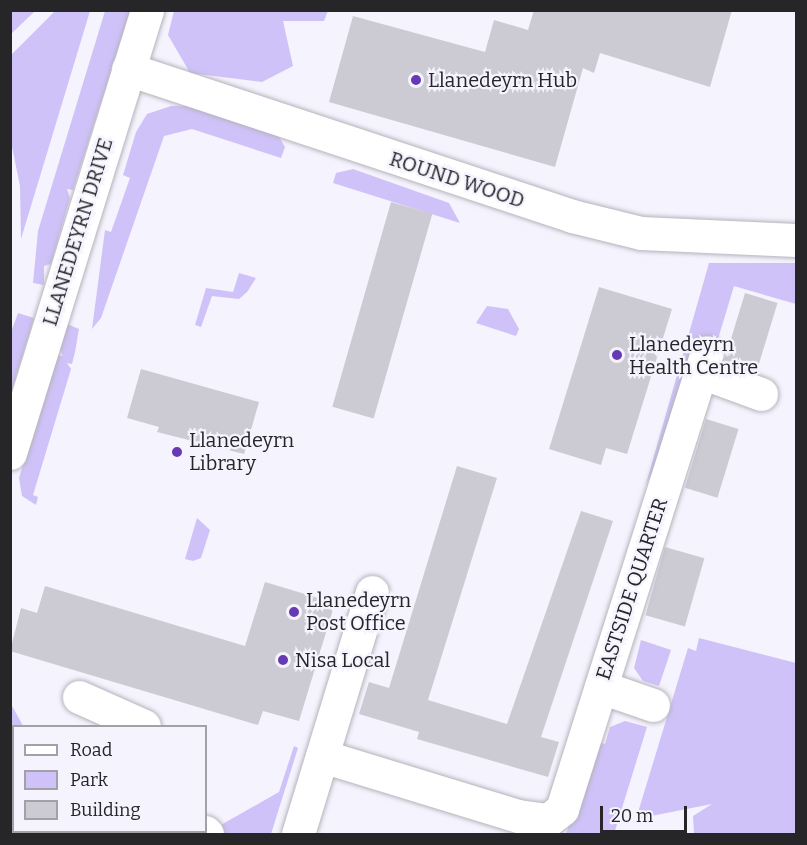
<!DOCTYPE html>
<style>
body{margin:0}
#map{position:relative;width:807px;height:845px;overflow:hidden;background:#f5f3fd;font-family:Bitter,serif}
div>[style]{position:absolute}
.green>*{inset:0;background:#cfc2f9}
.building>*{inset:0;background:#cccbd4;transform-origin:0 0}
.roads{filter:drop-shadow(0 0 2px #b5b3bc) drop-shadow(0 0 2px #b5b3bc)}
.street>*{height:33px;margin:-16.5px;padding:0 16.5px;transform-origin:16.5px;border-radius:16.5px;background:#fff}
.secondary>*{height:33px;margin:-16.5px;padding:0 16.5px;transform-origin:16.5px;border-radius:16.5px;background:#fff}
.dots>*{width:16px;height:16px;translate:-50% -50%;box-sizing:border-box;border:3px solid #f5f3fd;border-radius:50%}
span{translate:-50% -50%;white-space:nowrap;text-align:center;line-height:1.15;-webkit-text-stroke:4.5px #f5f3fd;paint-order:stroke}
.poi-label{font-size:20px;color:#262629}
.left{translate:0 -50%;text-align:left}
.street-label{font-size:20px;color:#262629}
.frame{position:absolute;inset:0;border:12px solid #262629;pointer-events:none}
.legend{position:absolute;left:12px;top:725px;width:195px;height:108px;box-sizing:border-box;background:#f5f3fd;border:2px solid #a2a1a8;margin:0;padding:8px 10px;list-style:none;font-size:18px;color:#262629}
.legend li{display:flex;align-items:center;gap:12px;height:30px}
.legend b{width:30px;border:2px solid #a2a1a8}
.scale{position:absolute;left:600px;top:806px;width:87px;height:27px;box-sizing:border-box;border:3px solid #262629;border-top:0;padding-left:8px;font-size:18px;line-height:21px;white-space:nowrap;color:#262629;-webkit-text-stroke:4px #f5f3fd;paint-order:stroke}
</style>
<div id="map">
<div class="green">
<div style="clip-path:polygon(11px 10px,35px 10px,35px 11px,11px 34px)"></div>
<div style="clip-path:polygon(55px 11px,90px 11px,21px 239px,20px 186px,10px 137px,11px 55px)"></div>
<div style="clip-path:polygon(105px 11px,130px 11px,73px 190px,67px 189px,70px 198px,51px 264px,44px 266px,44px 285px,33px 283px,38px 231px)"></div>
<div style="clip-path:polygon(174px 11px,328px 11px,324px 21px,283px 21px,293px 66px,262px 82px,190px 73px,168px 35px)"></div>
<div style="clip-path:polygon(171px 106px,213px 106px,278px 135px,285px 147px,281px 158px,192px 129px,164px 136px,101px 318px,92px 329px,105px 230px,111px 232px,130px 178px,123px 175px,136px 132px,147px 114px)"></div>
<div style="clip-path:polygon(353px 169px,449px 203px,460px 223px,333px 183px,336px 173px)"></div>
<div style="clip-path:polygon(709px 263px,796px 263px,796px 304px,734px 286px,715px 349px,646px 484px)"></div>
<div style="clip-path:polygon(239px 273px,256px 278px,247px 292px,239px 299px,212px 296px,201px 327px,195px 325px,206px 288px,233px 292px)"></div>
<div style="clip-path:polygon(487px 306px,508px 309px,519px 329px,516px 336px,476px 323px)"></div>
<div style="clip-path:polygon(18px 313px,34px 318px,11px 393px,11px 332px)"></div>
<div style="clip-path:polygon(67px 324px,79px 329px,75px 352px,72px 364px,67px 363px,71px 369px,33px 495px,38px 497px,36px 505px,22px 496px,19px 478px,57px 355px,63px 356px,59px 349px)"></div>
<div style="clip-path:polygon(197px 518px,210px 530px,201px 558px,193px 561px,185px 559px)"></div>
<div style="clip-path:polygon(699px 638px,796px 663px,796px 834px,694px 834px,693px 816px,712px 804px,636px 819px,688px 648px,696px 651px)"></div>
<div style="clip-path:polygon(641px 640px,671px 650px,659px 686px,643px 681px,634px 668px)"></div>
<div style="clip-path:polygon(10px 702px,23px 726px,14px 726px,11px 762px)"></div>
<div style="clip-path:polygon(625px 721px,647px 727px,614px 834px,566px 834px,597px 742px,605px 744px,610px 727px)"></div>
<div style="clip-path:polygon(294px 746px,298px 748px,271px 834px,224px 834px,219px 826px,279px 792px)"></div>
</div>
<div class="building">
<div style="clip-path:polygon(534px 10px,732px 10px,710px 87px,600px 53px,594px 73px,583px 68px,555px 167px,329px 102px,353px 16px,485px 52px,494px 20px,528px 30px)"></div>
<div style="left:391px;top:202px;width:43px;height:213px;rotate:16deg"></div>
<div style="clip-path:polygon(599px 287px,672px 309px,627px 454px,606px 448px,601px 465px,549px 449px)"></div>
<div style="left:745px;top:293px;width:34px;height:70px;rotate:17deg"></div>
<div style="clip-path:polygon(141px 369px,259px 402px,244px 454px,157px 432px,159px 427px,127px 418px)"></div>
<div style="left:706px;top:419px;width:34px;height:72px;rotate:17deg"></div>
<div style="clip-path:polygon(457px 466px,497px 478px,428px 700px,507px 724px,581px 511px,613px 521px,541px 737px,559px 742px,548px 777px,417px 739px,419px 732px,359px 714px,369px 682px,389px 688px)"></div>
<div style="left:665px;top:547px;width:41px;height:71px;rotate:16deg"></div>
<div style="clip-path:polygon(265px 582px,335px 603px,299px 721px,263px 711px,258px 725px,10px 651px,21px 608px,37px 613px,45px 586px,245px 646px)"></div>
</div>
<div class="roads">
<div class="street">
<div style="left:128px;top:69px;width:468px;rotate:18.3deg"></div>
<div style="left:572px;top:216px;width:71px;rotate:13.8deg"></div>
<div style="left:641px;top:233px;width:155px;rotate:2.6deg"></div>
<div style="left:701px;top:372px;width:64px;rotate:20.1deg"></div>
<div style="left:601px;top:687px;width:55px;rotate:19.1deg"></div>
<div style="left:79px;top:697px;width:71px;rotate:24deg"></div>
<div style="left:322px;top:756px;width:205px;rotate:17deg"></div>
<div style="left:518px;top:816px;width:30px;rotate:8deg"></div>
<div style="left:548px;top:820px;width:18px;rotate:-38deg"></div>
<div style="left:562px;top:809px;width:479px;rotate:-72.4deg"></div>
<div style="left:205px;top:832px;width:3px;rotate:45deg"></div>
<div style="left:298px;top:834px;width:253px;rotate:-73deg"></div>
</div>
<div class="secondary">
<div style="left:10px;top:453px;width:464px;rotate:-72.8deg"></div>
</div>
</div>
<div class="dots">
<div style="left:416px;top:80px;background:#653ab2"></div>
<div style="left:617px;top:355px;background:#653ab2"></div>
<div style="left:177px;top:452px;background:#653ab2"></div>
<div style="left:294px;top:612px;background:#653ab2"></div>
<div style="left:283px;top:660px;background:#653ab2"></div>
</div>
<div class="poi-label">
<span class="left" style="left:428px;top:80px">Llanedeyrn Hub</span>
<span class="left" style="left:629px;top:356px">Llanedeyrn<br>Health Centre</span>
<span class="left" style="left:189px;top:452px">Llanedeyrn<br>Library</span>
<span class="left" style="left:306px;top:612px">Llanedeyrn<br>Post Office</span>
<span class="left" style="left:295px;top:660px">Nisa Local</span>
</div>
<div class="street-label">
<span style="left:457px;top:180px;rotate:18deg">ROUND WOOD</span>
<span style="left:78px;top:232px;rotate:-73deg">LLANEDEYRN DRIVE</span>
<span style="left:632px;top:589px;rotate:-72deg">EASTSIDE QUARTER</span>
</div>
<div class="frame"></div>
<ul class="legend">
<li><b style="height:8px;background:#fff"></b>Road</li>
<li><b style="height:16px;background:#cfc2f9"></b>Park</li>
<li><b style="height:16px;background:#cccbd4"></b>Building</li>
</ul>
<div class="scale">20 m</div>
</div>
